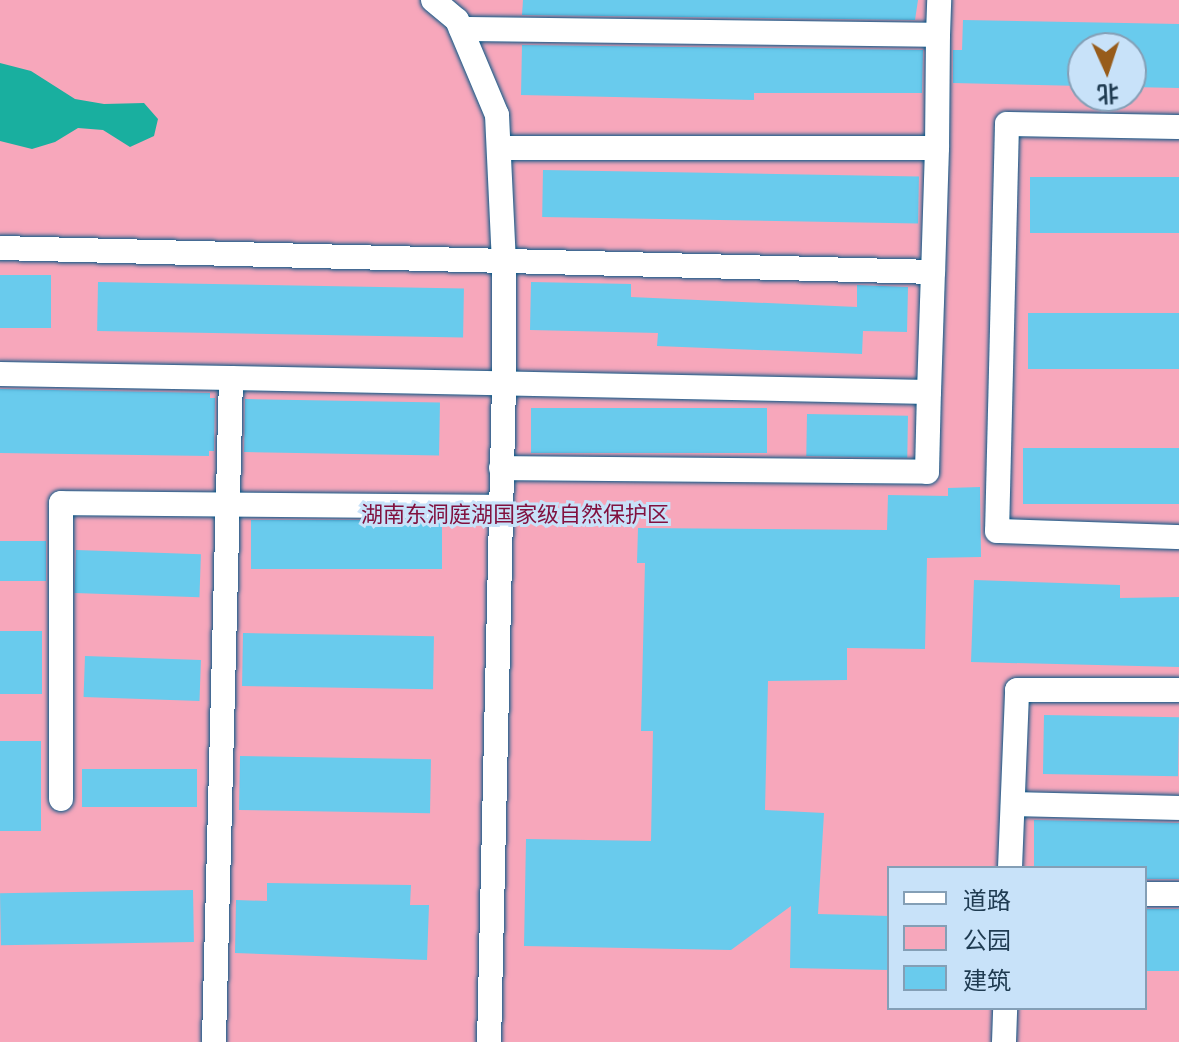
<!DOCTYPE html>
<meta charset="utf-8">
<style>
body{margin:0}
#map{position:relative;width:1179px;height:1042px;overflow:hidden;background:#afd7f8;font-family:"PT Sans Narrow","Noto Sans SC",sans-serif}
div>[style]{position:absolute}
.green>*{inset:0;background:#f7a7bb}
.water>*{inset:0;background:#19af9f}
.building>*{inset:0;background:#69cbed;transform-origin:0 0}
.roads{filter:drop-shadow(0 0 2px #055585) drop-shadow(0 0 2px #055585)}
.street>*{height:24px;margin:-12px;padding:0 12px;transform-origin:12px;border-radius:12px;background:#fff}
span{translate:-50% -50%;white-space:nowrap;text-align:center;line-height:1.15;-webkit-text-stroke:6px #c8e2f9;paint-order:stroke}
.park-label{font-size:22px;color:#81113f}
.legend{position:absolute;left:887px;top:866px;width:260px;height:144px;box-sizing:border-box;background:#c8e2f9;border:2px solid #849fb6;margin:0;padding:10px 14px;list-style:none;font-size:24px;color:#1f3b51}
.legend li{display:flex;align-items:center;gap:16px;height:40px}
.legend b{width:40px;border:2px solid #849fb6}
.north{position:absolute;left:1067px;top:32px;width:80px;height:80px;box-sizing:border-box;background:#c8e2f9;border:2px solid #849fb6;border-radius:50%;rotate:177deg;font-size:22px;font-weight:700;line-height:32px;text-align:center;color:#1f3b51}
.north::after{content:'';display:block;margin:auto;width:28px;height:36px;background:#975c1b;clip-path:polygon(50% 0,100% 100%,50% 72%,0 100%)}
</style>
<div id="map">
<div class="green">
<div style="clip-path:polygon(evenodd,0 0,1179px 0,1179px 1042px,0 1042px,0 0,1083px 48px,1131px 48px,1131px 96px,1083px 96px,1083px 48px,0 0,889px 868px,1145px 868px,1145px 1008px,889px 1008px,889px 868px)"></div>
</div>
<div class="water">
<div style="clip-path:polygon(0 63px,31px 71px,75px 99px,104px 104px,144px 103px,158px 119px,154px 136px,130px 147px,103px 130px,78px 128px,55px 142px,32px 149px,0 141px)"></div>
</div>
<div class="building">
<div style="clip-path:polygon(523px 0,918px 0,915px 20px,522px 15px)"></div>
<div style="clip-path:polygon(963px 20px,1179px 24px,1179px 88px,1131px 87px,1131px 48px,1083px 48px,1083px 86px,953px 83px,953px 50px,962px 50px)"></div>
<div style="clip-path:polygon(522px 45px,923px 50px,922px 93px,754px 93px,754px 100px,521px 95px)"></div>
<div style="left:543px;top:170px;width:376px;height:47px;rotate:1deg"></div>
<div style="left:1030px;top:177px;width:149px;height:56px"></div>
<div style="left:0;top:275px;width:51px;height:53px"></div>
<div style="left:98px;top:282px;width:366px;height:49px;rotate:1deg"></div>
<div style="clip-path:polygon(531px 282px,631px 284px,631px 297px,857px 307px,857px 285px,908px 287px,907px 332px,863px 331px,862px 354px,657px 346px,658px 333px,530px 330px)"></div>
<div style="left:1028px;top:313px;width:151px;height:56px"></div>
<div style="clip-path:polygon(0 389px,210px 393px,210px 398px,215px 398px,214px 451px,209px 451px,209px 456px,0 453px)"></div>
<div style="left:245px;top:399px;width:195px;height:53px;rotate:1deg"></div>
<div style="left:531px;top:408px;width:236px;height:45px"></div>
<div style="left:807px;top:414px;width:101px;height:42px;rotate:1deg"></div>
<div style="left:1023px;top:448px;width:156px;height:56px"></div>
<div style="clip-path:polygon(980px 487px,981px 557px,927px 558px,925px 649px,847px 648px,847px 680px,768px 681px,765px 810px,824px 813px,818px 914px,889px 916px,889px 970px,790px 968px,791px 906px,731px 950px,524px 946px,526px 839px,651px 841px,653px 731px,641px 731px,645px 563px,637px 563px,638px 528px,887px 530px,888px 495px,948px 496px,948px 488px)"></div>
<div style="left:251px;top:520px;width:191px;height:49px"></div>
<div style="left:46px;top:541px;width:40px;height:46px;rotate:90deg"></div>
<div style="left:76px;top:550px;width:125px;height:43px;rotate:2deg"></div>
<div style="clip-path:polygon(974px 580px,1120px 585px,1120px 598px,1179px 597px,1179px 667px,971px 662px)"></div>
<div style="left:0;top:631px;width:42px;height:63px"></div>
<div style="left:243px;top:633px;width:191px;height:53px;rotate:1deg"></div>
<div style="left:85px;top:656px;width:116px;height:41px;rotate:2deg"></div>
<div style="left:1044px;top:715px;width:135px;height:59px;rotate:1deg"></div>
<div style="left:0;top:741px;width:41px;height:90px"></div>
<div style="left:240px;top:756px;width:191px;height:54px;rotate:1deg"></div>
<div style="left:197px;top:769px;width:38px;height:115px;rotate:90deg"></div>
<div style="clip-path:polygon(1034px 820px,1179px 823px,1179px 879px,1145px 879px,1145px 868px,1034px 868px)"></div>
<div style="clip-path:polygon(267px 883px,411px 885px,410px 905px,429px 905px,427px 960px,235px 953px,236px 900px,267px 901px)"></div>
<div style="left:193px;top:890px;width:52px;height:193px;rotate:89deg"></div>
<div style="left:1145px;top:909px;width:34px;height:62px"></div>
</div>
<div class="roads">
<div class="street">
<div style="left:433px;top:0;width:31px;rotate:40deg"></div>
<div style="left:457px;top:20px;width:103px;rotate:67.2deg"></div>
<div style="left:497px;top:115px;width:146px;rotate:87.3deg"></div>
<div style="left:504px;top:261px;width:122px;rotate:90deg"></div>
<div style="left:504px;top:383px;width:659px;rotate:91.3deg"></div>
<div style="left:461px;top:29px;width:477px;rotate:0.7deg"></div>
<div style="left:938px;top:35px;width:113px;rotate:90.5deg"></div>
<div style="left:938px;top:35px;width:35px;rotate:-88deg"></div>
<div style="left:1179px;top:127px;width:172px;rotate:-179deg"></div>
<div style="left:1007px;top:124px;width:407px;rotate:91.4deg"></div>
<div style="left:997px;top:531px;width:182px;rotate:1.9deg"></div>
<div style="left:499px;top:148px;width:438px"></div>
<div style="left:937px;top:148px;width:124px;rotate:91.8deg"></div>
<div style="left:0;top:248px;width:933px;rotate:1.47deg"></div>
<div style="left:933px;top:272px;width:120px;rotate:91.9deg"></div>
<div style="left:929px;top:392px;width:698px;rotate:-178.85deg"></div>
<div style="left:0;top:374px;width:231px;rotate:1deg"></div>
<div style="left:231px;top:378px;width:664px;rotate:91.47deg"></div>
<div style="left:501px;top:468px;width:426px;rotate:0.5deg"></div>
<div style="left:927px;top:472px;width:80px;rotate:-88.6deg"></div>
<div style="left:61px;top:799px;width:296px;rotate:-90deg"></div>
<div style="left:61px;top:503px;width:439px;rotate:0.5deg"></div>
<div style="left:1013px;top:804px;width:166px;rotate:1.4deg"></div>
<div style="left:1010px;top:868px;width:178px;rotate:-87.7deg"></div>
<div style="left:1017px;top:690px;width:162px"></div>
<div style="left:1145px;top:894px;width:34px"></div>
<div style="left:1004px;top:1042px;width:34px;rotate:-88deg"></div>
</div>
</div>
<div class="park-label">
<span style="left:515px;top:515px">湖南东洞庭湖国家级自然保护区</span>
</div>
<ul class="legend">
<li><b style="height:10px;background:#fff"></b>道路</li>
<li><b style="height:22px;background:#f7a7bb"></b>公园</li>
<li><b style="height:22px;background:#69cbed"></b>建筑</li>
</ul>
<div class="north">北</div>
</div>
